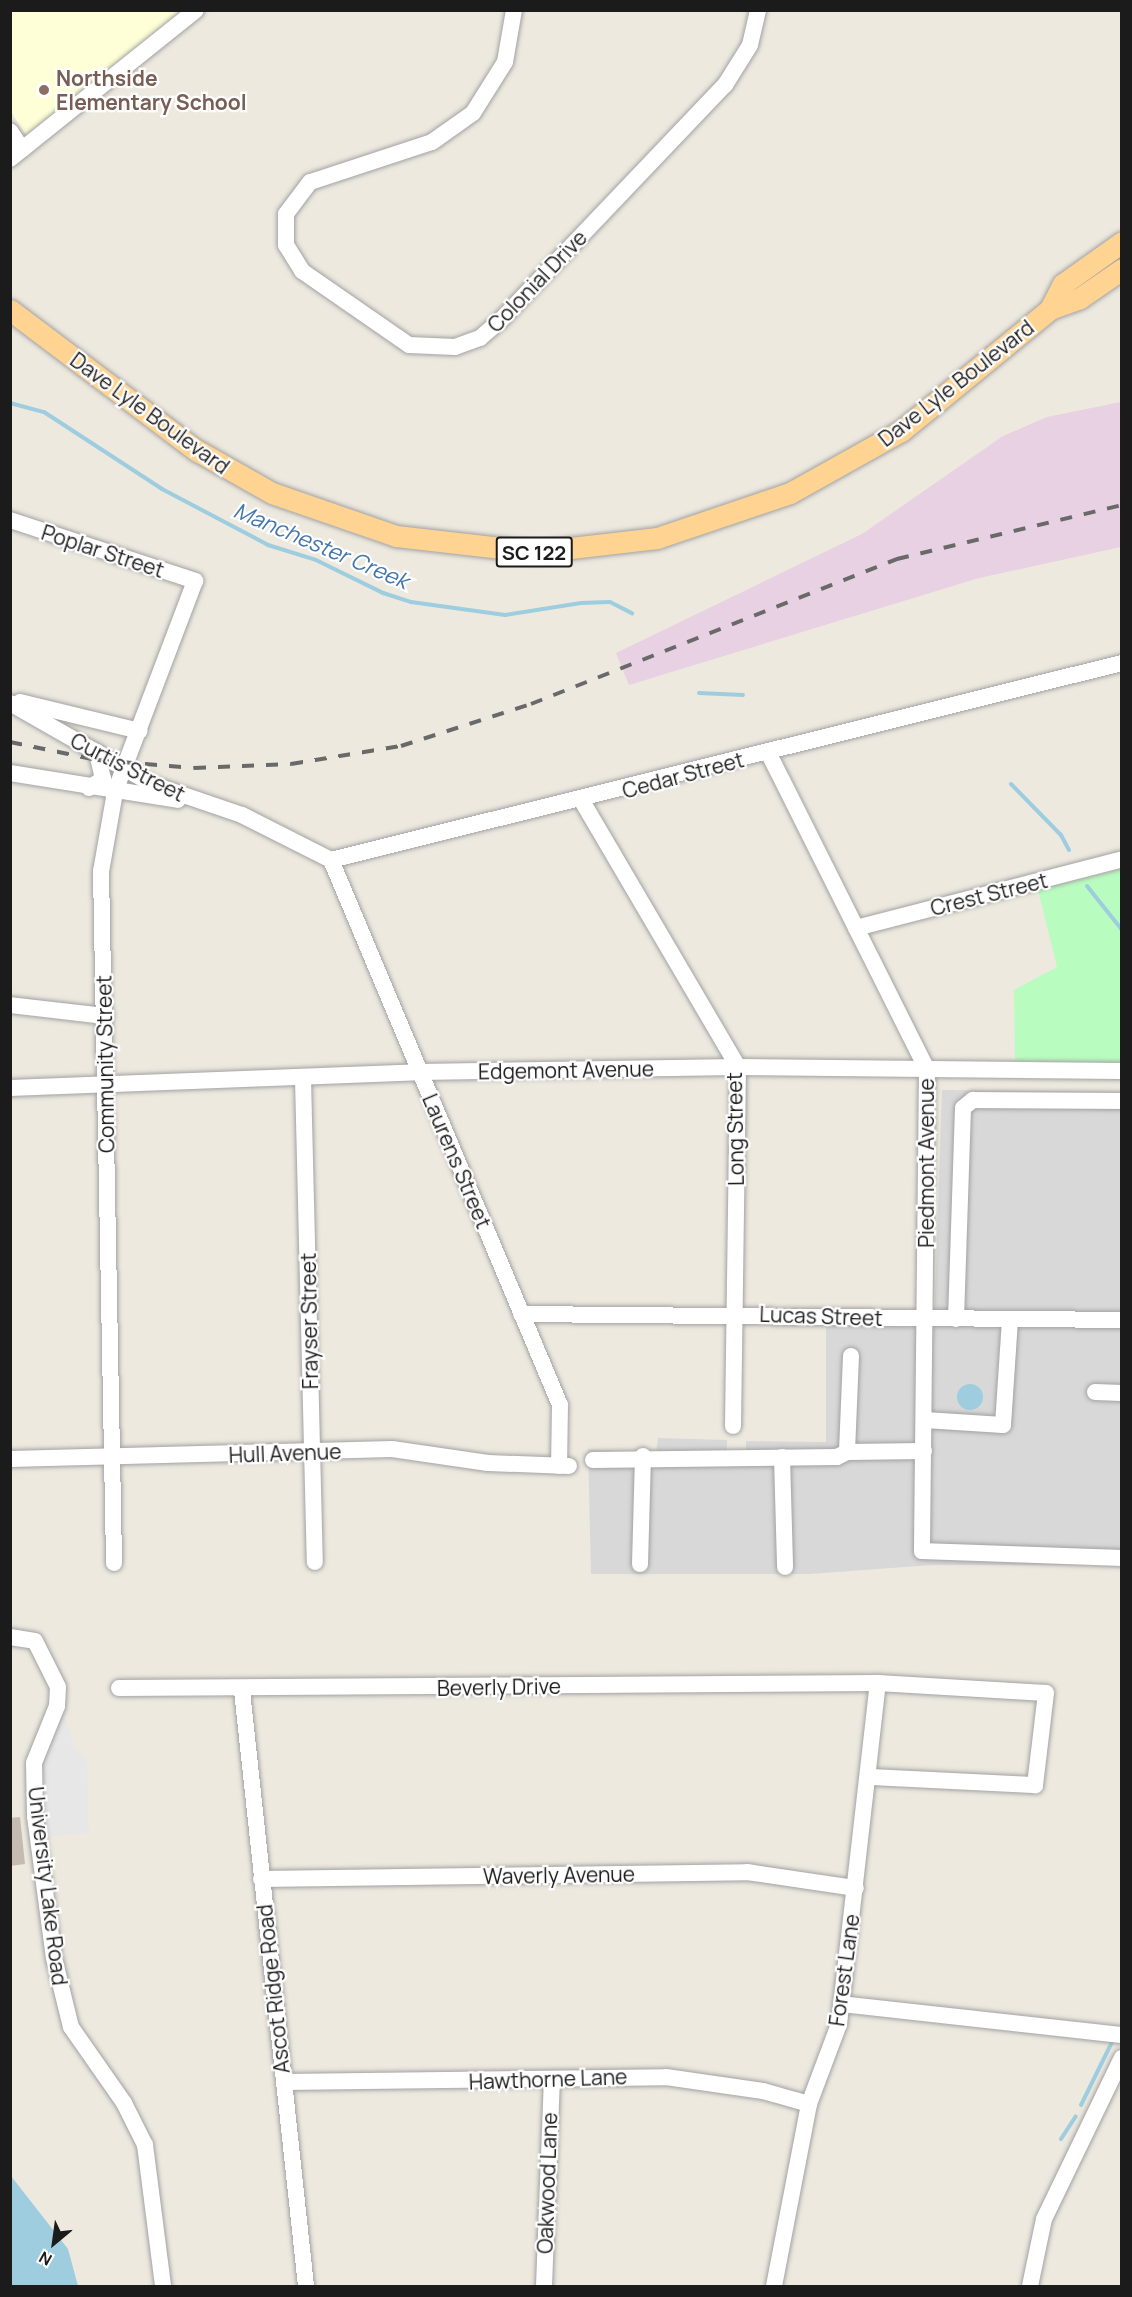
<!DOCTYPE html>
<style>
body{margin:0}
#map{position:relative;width:1132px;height:2297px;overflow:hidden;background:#ede9df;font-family:Manrope,sans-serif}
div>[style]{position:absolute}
.residential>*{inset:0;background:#d9d8d8}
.industrial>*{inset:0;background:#e7d1e2}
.education>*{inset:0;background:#feffd6}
.park>*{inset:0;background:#b8fcbf}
.parking>*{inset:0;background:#e7e7e7}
.water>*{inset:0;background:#9dcdde}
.round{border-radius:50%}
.stream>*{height:4px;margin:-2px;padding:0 2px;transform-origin:2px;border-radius:2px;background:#9dcdde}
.building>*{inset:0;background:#c5bbb3}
.roads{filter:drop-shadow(0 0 2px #a2a2a2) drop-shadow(0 0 2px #a2a2a2)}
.minor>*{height:16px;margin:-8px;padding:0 8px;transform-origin:8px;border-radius:8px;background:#fff}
.major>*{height:21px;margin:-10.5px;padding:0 10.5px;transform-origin:10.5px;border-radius:10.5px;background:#ffd392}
.rail>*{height:4px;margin-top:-2px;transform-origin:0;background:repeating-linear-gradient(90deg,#696969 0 12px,transparent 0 24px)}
.dots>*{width:16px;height:16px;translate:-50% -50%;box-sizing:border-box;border:3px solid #fff;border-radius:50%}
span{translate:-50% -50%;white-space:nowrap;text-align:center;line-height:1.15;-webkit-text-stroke:4.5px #fff;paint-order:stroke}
.shield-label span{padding:2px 4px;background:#fff;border:2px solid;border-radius:4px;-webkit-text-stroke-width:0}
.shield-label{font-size:20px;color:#1b1b1b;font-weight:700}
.education-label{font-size:21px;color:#785e54;font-weight:700}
.left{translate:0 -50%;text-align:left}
.street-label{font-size:21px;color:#1b1b1b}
.water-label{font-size:22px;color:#4476ae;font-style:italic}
.frame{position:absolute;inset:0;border:12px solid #1b1b1b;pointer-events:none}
.north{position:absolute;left:24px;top:2213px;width:60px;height:60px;-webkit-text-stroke:4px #fff;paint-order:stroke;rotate:209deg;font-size:16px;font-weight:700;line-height:24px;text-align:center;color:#1b1b1b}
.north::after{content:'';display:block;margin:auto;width:21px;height:27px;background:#1b1b1b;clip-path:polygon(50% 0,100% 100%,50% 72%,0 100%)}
</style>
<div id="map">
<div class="residential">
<div style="clip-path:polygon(942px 1090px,1121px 1092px,1121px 1565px,932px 1565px,810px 1574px,591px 1574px,588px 1449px,656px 1453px,658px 1438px,727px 1440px,727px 1453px,746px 1453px,746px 1441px,826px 1442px,826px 1324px,934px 1328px)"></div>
</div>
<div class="industrial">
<div style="clip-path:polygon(1121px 402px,1121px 547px,979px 578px,629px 685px,616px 653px,862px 534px,1003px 436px,1047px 417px)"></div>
</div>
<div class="education">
<div style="clip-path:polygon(10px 11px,182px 11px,26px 135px,11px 112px)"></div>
</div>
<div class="park">
<div style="clip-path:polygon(1121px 869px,1121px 1063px,1015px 1061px,1014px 990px,1057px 967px,1038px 890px)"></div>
</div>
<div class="parking">
<div style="clip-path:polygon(63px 1712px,75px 1749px,87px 1758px,89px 1833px,47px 1836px,40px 1763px)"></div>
</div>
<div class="water">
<div class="round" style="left:957px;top:1384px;width:26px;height:26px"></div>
<div style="clip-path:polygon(11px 2176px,68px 2249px,78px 2286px,11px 2286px)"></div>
</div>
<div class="stream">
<div style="left:10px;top:403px;width:35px;rotate:15deg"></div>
<div style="left:44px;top:412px;width:141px;rotate:33.1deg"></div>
<div style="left:162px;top:489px;width:120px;rotate:27.8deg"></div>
<div style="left:268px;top:545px;width:50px;rotate:17.4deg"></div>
<div style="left:316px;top:560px;width:75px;rotate:26.2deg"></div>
<div style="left:383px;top:593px;width:29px;rotate:18deg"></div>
<div style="left:411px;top:602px;width:95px;rotate:7.9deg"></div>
<div style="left:505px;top:615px;width:77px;rotate:-9deg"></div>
<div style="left:581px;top:603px;width:29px;rotate:-2deg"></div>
<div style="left:610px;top:602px;width:25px;rotate:27deg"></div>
<div style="left:699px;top:693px;width:44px;rotate:2.6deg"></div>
<div style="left:1011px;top:784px;width:71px;rotate:45.6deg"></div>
<div style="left:1061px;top:835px;width:17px;rotate:62deg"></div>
<div style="left:1087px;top:886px;width:56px;rotate:51.5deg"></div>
<div style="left:1081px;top:2105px;width:72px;rotate:-63.8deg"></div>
<div style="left:1061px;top:2139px;width:27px;rotate:-57deg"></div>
</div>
<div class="building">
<div style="clip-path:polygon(20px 1817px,25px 1864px,10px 1866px,10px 1818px)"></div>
</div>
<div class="roads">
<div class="minor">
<div style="left:514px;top:10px;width:53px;rotate:99.8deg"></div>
<div style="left:505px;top:62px;width:60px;rotate:122.1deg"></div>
<div style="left:473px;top:113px;width:50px;rotate:144.7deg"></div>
<div style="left:432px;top:142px;width:128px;rotate:161.8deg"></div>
<div style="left:310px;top:182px;width:40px;rotate:127deg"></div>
<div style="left:286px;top:214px;width:31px;rotate:90deg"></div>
<div style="left:286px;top:245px;width:31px;rotate:58deg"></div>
<div style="left:302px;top:271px;width:130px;rotate:34.7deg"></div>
<div style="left:409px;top:345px;width:46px;rotate:2.5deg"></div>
<div style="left:455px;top:347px;width:27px;rotate:-20deg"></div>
<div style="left:480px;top:338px;width:28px;rotate:-41deg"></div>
<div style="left:501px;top:320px;width:325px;rotate:-46.4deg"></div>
<div style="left:725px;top:85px;width:47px;rotate:-58deg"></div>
<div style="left:750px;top:45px;width:36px;rotate:-77deg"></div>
<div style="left:10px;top:131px;width:22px;rotate:56deg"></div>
<div style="left:10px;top:159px;width:238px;rotate:-38.7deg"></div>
<div style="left:10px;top:520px;width:195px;rotate:18.2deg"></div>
<div style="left:195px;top:581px;width:226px;rotate:110.8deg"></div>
<div style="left:115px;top:792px;width:80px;rotate:100deg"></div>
<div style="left:101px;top:871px;width:692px;rotate:88.92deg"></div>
<div style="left:20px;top:702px;width:123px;rotate:13.6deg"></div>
<div style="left:10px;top:703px;width:166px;rotate:29.7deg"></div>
<div style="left:154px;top:785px;width:93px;rotate:18.8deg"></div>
<div style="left:242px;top:815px;width:100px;rotate:26.8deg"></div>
<div style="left:331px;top:860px;width:815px;rotate:-13.99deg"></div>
<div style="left:768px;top:752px;width:355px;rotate:63.4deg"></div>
<div style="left:927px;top:1069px;width:482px;rotate:90.6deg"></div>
<div style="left:922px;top:1551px;width:200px;rotate:2deg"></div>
<div style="left:10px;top:773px;width:170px;rotate:9.1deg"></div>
<div style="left:89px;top:788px;width:17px;rotate:-33deg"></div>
<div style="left:103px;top:779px;width:28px;rotate:-103deg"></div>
<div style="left:582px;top:801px;width:308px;rotate:59.6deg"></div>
<div style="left:738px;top:1067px;width:359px;rotate:90.8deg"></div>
<div style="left:331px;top:860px;width:591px;rotate:67.21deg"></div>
<div style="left:560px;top:1405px;width:61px;rotate:90.9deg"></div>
<div style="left:856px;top:928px;width:275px;rotate:-14.5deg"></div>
<div style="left:10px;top:1005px;width:96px;rotate:6.6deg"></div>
<div style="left:303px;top:1079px;width:483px;rotate:88.6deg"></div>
<div style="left:10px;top:1088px;width:409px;rotate:-2.2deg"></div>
<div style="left:419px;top:1072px;width:319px;rotate:-0.9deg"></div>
<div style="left:738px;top:1067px;width:384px;rotate:0.6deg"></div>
<div style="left:521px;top:1314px;width:601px;rotate:0.57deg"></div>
<div style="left:956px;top:1319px;width:211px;rotate:-88.1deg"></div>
<div style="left:963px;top:1108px;width:13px;rotate:-39deg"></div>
<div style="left:973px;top:1100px;width:149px;rotate:0.4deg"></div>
<div style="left:851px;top:1356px;width:96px;rotate:92.4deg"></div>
<div style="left:847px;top:1452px;width:77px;rotate:-0.7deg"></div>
<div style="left:1095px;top:1392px;width:27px;rotate:2deg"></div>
<div style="left:925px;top:1420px;width:78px;rotate:3.7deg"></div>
<div style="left:1003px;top:1425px;width:105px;rotate:-86.2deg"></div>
<div style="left:782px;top:1457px;width:110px;rotate:88.4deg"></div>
<div style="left:10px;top:1459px;width:382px;rotate:-1.5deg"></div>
<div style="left:392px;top:1449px;width:97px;rotate:8.3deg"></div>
<div style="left:488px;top:1463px;width:81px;rotate:2.1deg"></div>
<div style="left:593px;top:1460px;width:244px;rotate:-0.7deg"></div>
<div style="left:837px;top:1457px;width:11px;rotate:-27deg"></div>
<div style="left:640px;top:1564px;width:108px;rotate:-88.4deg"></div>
<div style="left:10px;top:1637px;width:25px;rotate:9deg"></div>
<div style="left:35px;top:1641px;width:51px;rotate:63.4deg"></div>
<div style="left:58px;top:1687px;width:19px;rotate:93deg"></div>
<div style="left:57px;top:1706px;width:61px;rotate:112deg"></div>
<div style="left:34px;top:1763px;width:53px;rotate:88.9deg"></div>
<div style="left:35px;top:1816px;width:143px;rotate:82.4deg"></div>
<div style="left:54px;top:1958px;width:71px;rotate:76.2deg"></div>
<div style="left:71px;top:2027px;width:93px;rotate:55.1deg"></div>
<div style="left:124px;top:2103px;width:47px;rotate:63.4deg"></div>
<div style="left:145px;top:2145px;width:142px;rotate:82.7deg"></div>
<div style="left:119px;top:1688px;width:759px;rotate:-0.38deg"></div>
<div style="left:878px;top:1683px;width:168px;rotate:3.4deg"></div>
<div style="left:1046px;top:1693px;width:93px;rotate:96.8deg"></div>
<div style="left:1035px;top:1785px;width:166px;rotate:-177.2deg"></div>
<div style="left:242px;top:1691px;width:598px;rotate:83.86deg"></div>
<div style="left:261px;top:1879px;width:486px;rotate:-0.8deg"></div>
<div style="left:747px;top:1872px;width:110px;rotate:8.4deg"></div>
<div style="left:841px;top:2004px;width:283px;rotate:6.3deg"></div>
<div style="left:284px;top:2082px;width:382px;rotate:-0.7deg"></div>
<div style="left:666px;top:2077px;width:98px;rotate:8.2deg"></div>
<div style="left:763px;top:2091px;width:48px;rotate:15.8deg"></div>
<div style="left:544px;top:2286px;width:207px;rotate:-87.8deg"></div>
<div style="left:774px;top:2286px;width:185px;rotate:-79.1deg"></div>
<div style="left:809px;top:2104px;width:85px;rotate:-69.4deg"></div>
<div style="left:839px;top:2024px;width:343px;rotate:-83.5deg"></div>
<div style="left:1030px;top:2286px;width:68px;rotate:-78.2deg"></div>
<div style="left:1044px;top:2219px;width:179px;rotate:-64.2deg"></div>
</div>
<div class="major">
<div style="left:1050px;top:309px;width:28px;rotate:-63deg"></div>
<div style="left:1063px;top:284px;width:72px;rotate:-35.4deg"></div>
<div style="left:10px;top:310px;width:233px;rotate:37deg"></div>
<div style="left:196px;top:450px;width:87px;rotate:29.5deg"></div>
<div style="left:272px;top:493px;width:131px;rotate:19.1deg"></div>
<div style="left:396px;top:536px;width:141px;rotate:6.5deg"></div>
<div style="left:536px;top:552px;width:122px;rotate:-6.6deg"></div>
<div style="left:657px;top:538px;width:140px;rotate:-18.7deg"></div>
<div style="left:790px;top:493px;width:127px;rotate:-29.2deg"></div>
<div style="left:901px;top:431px;width:193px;rotate:-39.3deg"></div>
<div style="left:1050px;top:309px;width:32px;rotate:-20deg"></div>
<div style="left:1080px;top:298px;width:51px;rotate:-34.6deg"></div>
</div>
</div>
<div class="rail">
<div style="left:10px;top:742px;width:89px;rotate:11.7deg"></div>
<div style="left:97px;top:760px;width:97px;rotate:4.7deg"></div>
<div style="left:194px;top:768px;width:97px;rotate:-2.4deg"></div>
<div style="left:291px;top:764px;width:111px;rotate:-9.3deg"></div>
<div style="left:401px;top:746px;width:137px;rotate:-17.9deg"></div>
<div style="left:531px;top:704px;width:394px;rotate:-21.6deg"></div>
<div style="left:897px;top:559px;width:231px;rotate:-13.5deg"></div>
</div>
<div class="dots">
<div style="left:44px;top:90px;background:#8d6e63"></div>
</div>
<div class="shield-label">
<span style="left:534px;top:552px">SC 122</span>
</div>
<div class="education-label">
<span class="left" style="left:56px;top:90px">Northside<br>Elementary School</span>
</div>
<div class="street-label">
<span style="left:537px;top:281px;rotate:-46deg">Colonial Drive</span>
<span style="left:956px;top:383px;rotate:-38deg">Dave Lyle Boulevard</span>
<span style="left:150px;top:413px;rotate:36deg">Dave Lyle Boulevard</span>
<span style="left:103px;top:551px;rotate:18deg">Poplar Street</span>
<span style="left:128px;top:767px;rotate:27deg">Curtis Street</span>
<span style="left:683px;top:775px;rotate:-15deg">Cedar Street</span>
<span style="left:989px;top:894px;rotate:-14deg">Crest Street</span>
<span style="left:105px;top:1064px;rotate:-91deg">Community Street</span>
<span style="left:566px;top:1070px;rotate:-1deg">Edgemont Avenue</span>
<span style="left:735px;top:1129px;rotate:-91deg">Long Street</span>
<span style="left:457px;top:1161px;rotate:67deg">Laurens Street</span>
<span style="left:926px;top:1163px;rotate:-90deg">Piedmont Avenue</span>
<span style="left:821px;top:1316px;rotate:2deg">Lucas Street</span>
<span style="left:309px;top:1321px;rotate:-91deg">Frayser Street</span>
<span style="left:285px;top:1453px;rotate:-2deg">Hull Avenue</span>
<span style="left:499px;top:1687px;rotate:-1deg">Beverly Drive</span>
<span style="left:559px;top:1875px;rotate:-1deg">Waverly Avenue</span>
<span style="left:48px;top:1886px;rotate:83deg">University Lake Road</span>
<span style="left:844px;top:1970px;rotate:-82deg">Forest Lane</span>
<span style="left:273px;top:1989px;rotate:-96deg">Ascot Ridge Road</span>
<span style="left:548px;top:2079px;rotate:-2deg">Hawthorne Lane</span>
<span style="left:547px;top:2183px;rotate:-88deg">Oakwood Lane</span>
</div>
<div class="water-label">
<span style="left:321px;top:546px;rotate:23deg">Manchester Creek</span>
</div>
<div class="frame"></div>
<div class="north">N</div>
</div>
